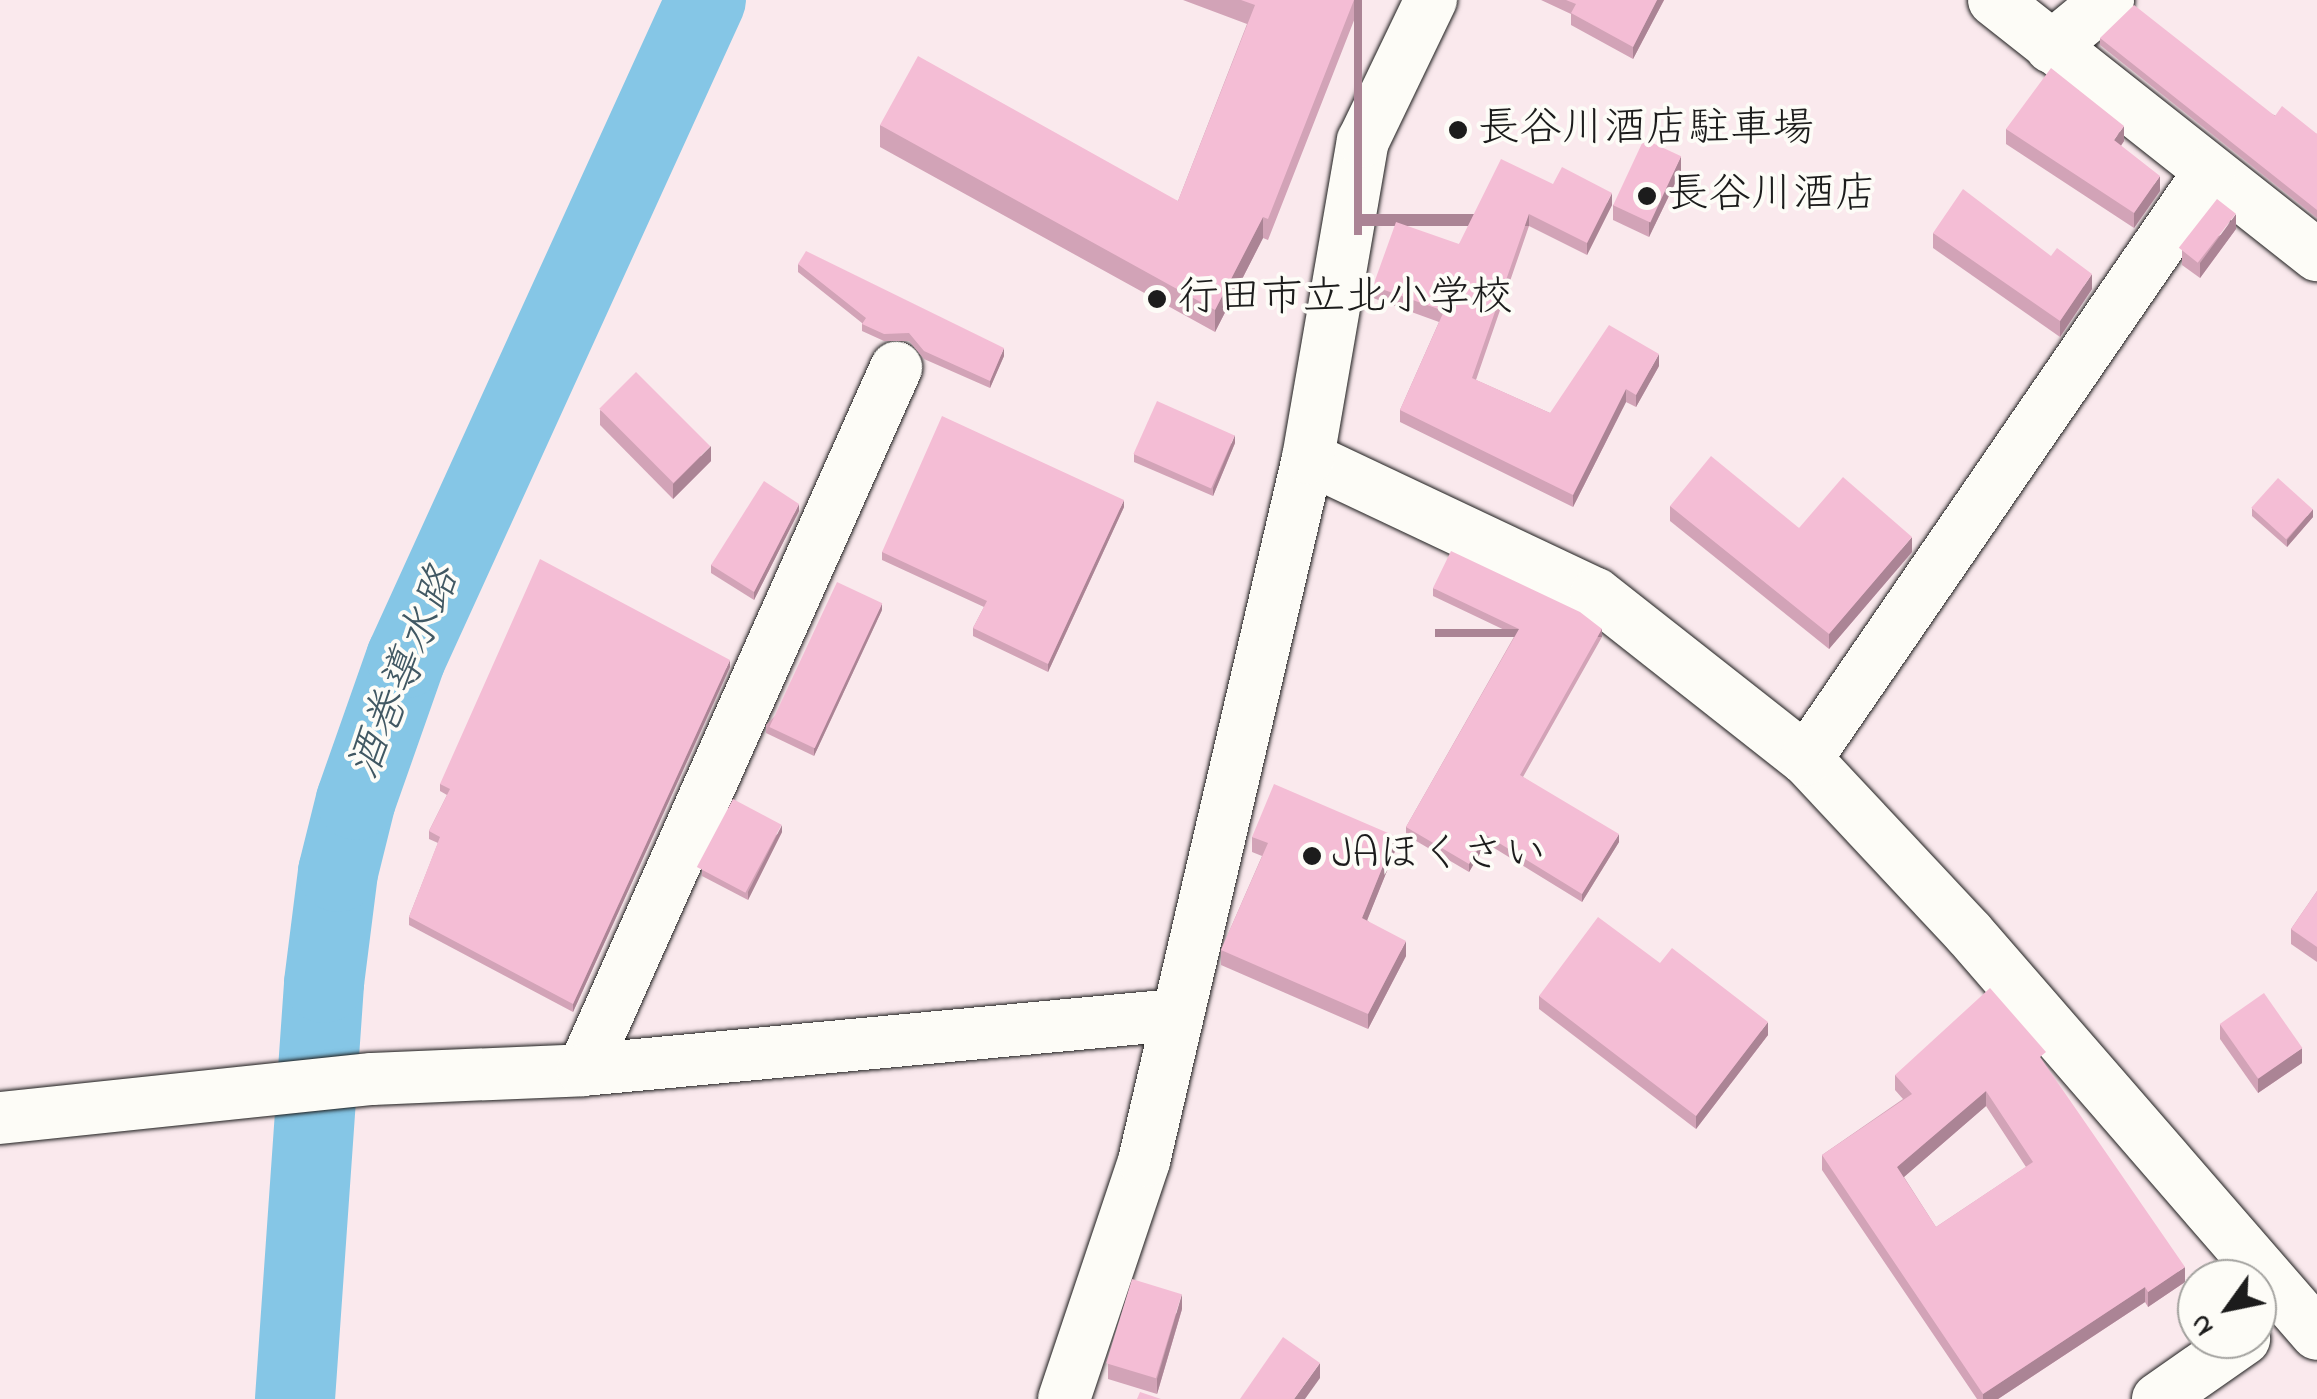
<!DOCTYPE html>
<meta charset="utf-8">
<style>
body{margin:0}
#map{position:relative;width:2317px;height:1399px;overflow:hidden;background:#fae9ed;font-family:"Indie Flower","Klee One",sans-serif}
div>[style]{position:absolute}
.river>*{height:80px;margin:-40px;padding:0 40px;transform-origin:40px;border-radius:40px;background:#85c6e6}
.roads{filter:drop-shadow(0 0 2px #1c1c1c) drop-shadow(0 0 2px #1c1c1c)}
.minor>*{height:52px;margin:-26px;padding:0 26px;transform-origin:26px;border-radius:26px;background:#fdfcf7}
.wall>*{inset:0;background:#d2a3b7}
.shaded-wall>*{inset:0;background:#ab8495;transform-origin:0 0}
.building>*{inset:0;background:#f4bdd5;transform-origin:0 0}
.dots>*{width:28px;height:28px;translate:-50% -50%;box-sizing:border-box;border:5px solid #fdfcf7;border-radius:50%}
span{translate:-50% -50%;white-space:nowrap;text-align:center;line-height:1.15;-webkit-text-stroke:8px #fdfcf7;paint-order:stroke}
.poi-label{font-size:42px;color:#1c1c1c}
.left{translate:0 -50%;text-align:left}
.water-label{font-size:45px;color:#415863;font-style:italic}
.north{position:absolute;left:2177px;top:1259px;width:100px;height:100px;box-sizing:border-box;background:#fdfcf7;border:2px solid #a3a29f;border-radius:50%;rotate:237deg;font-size:28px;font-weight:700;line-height:40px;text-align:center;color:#1c1c1c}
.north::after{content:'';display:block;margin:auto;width:35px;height:45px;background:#1c1c1c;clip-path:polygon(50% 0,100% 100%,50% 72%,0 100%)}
</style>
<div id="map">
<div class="river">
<div style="left:295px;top:1399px;width:417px;rotate:-86deg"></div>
<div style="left:324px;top:983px;width:112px;rotate:-82.8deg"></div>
<div style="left:338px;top:872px;width:74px;rotate:-76deg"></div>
<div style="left:356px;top:800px;width:151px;rotate:-70.6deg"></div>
<div style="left:406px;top:658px;width:723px;rotate:-65.49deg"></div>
</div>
<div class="roads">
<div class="minor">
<div style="left:1994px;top:0;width:412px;rotate:38.3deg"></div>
<div style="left:2051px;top:47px;width:74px;rotate:-39.5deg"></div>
<div style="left:1308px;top:458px;width:318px;rotate:25.3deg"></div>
<div style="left:1596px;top:594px;width:267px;rotate:38.2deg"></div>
<div style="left:1806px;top:759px;width:237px;rotate:46.9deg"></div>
<div style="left:1968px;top:932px;width:532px;rotate:49.04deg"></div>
<div style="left:1806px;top:759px;width:713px;rotate:-55.51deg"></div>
<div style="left:583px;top:1070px;width:769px;rotate:-65.97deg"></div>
<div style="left:0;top:1118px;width:374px;rotate:-6deg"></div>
<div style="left:372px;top:1079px;width:211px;rotate:-2.4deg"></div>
<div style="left:583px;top:1070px;width:595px;rotate:-5.31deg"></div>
<div style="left:1064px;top:1399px;width:251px;rotate:-71.4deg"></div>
<div style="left:1144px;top:1161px;width:722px;rotate:-76.87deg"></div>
<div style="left:1308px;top:458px;width:322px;rotate:-80.2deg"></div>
<div style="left:1363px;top:141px;width:157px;rotate:-64.3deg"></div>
<div style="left:2158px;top:1399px;width:105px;rotate:-34.9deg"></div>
</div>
</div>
<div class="wall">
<div style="clip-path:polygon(1183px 0,1362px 0,1268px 240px,1263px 238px,1215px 332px,880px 147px,880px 125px,1178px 201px,1247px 24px)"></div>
<div style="clip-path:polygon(1541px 0,1664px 0,1633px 59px,1571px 25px,1571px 14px)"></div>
<div style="clip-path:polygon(2100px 38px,2317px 134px,2317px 218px,2100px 45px)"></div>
<div style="clip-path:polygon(2006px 129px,2124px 141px,2121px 146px,2160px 191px,2134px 228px,2006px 144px)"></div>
<div style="clip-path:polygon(1681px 171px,1649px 237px,1613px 220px,1613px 205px)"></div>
<div style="clip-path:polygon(1553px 184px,1612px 205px,1587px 255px,1529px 226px,1476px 380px,1550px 413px,1659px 366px,1636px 407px,1626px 402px,1573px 507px,1400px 422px,1400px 410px,1439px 322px,1373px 298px,1373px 286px,1459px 244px)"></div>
<div style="clip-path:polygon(2236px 229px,2200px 278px,2182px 265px,2182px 250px)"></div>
<div style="clip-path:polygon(1933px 233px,2092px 289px,2060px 337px,1933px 248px)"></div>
<div style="clip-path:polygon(798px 264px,1004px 356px,990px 388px,924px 359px,909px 341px,884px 341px,862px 331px,862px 323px,798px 272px)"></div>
<div style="clip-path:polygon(600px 410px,711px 461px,673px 499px,600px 425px)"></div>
<div style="clip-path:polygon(1235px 443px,1213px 496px,1134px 462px,1134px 454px)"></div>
<div style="clip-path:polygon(1670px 506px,1799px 528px,1912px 552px,1829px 649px,1670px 521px)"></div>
<div style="clip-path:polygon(1124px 507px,1048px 672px,973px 636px,973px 628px,984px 607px,882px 560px,882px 552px)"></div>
<div style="clip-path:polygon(2252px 508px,2313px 517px,2287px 547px,2252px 516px)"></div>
<div style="clip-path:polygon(799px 511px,754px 600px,711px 573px,711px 565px)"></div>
<div style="clip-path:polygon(1433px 588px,1602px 637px,1523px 777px,1619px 842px,1582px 902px,1486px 843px,1469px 872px,1406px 835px,1406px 827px,1515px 635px,1433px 596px)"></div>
<div style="clip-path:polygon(882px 610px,814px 756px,766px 733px,766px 725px)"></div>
<div style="clip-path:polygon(730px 667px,573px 1012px,409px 925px,409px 917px,438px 843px,429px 839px,429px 831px,447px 795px,440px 791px,440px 784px)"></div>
<div style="clip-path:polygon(782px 832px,748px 900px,702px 876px,702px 869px)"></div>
<div style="clip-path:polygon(1252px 837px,1395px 851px,1367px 920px,1406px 956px,1368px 1029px,1221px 965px,1221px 950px,1262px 856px,1252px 852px)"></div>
<div style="clip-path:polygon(2317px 891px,2317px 962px,2291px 944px,2291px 929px)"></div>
<div style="clip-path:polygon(1660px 963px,1768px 1035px,1696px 1129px,1539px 1009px,1539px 996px)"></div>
<div style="clip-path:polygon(2220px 1024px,2302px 1063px,2258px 1093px,2220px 1039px)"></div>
<div style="clip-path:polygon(evenodd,2046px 1066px,2185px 1282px,2148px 1307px,2145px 1302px,1998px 1399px,1977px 1399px,1822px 1170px,1822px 1155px,1903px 1099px,1895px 1090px,1895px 1075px,2046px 1066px,1986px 1106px,2026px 1167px,1936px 1227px,1904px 1177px,1986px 1106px)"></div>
<div style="clip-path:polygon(1182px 1309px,1157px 1394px,1108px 1379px,1108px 1364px)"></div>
</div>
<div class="shaded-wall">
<div style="left:1354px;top:0;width:8px;height:235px"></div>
<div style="clip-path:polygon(1657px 0,1664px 0,1633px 59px,1633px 47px)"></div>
<div style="clip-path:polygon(2124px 126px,2124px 141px,2114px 155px,2114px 140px)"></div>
<div style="clip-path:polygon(1681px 156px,1681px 171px,1649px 237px,1649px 222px)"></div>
<div style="clip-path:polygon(2160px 176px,2160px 191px,2134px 228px,2134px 213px)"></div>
<div style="clip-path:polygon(1612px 193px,1612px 205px,1587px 255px,1587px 243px)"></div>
<div style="left:1529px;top:214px;width:12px;height:174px;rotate:90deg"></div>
<div style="clip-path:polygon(2236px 214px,2236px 229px,2200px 278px,2200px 263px)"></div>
<div style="clip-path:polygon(1263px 217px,1263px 238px,1215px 332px,1215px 310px)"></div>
<div style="clip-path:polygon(2092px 274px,2092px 289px,2060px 337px,2060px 321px)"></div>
<div style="clip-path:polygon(1004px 348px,1004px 356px,990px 388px,990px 381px)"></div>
<div style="clip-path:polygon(1659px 354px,1659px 366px,1636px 407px,1636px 395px)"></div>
<div style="clip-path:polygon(1626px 389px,1626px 402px,1573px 507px,1573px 495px)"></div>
<div style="clip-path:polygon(1235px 435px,1235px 443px,1213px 496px,1213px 488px)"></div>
<div style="clip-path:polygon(711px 446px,711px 461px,673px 499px,673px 484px)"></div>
<div style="clip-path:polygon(1124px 500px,1124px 507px,1048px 672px,1048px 664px)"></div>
<div style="clip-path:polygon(799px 504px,799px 511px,754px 600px,754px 592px)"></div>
<div style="clip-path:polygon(2313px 509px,2313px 517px,2287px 547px,2287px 540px)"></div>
<div style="clip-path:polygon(1912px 537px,1912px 552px,1829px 649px,1829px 634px)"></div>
<div style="clip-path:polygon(882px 603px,882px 610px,814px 756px,814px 748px)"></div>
<div style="left:1602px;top:629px;width:8px;height:167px;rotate:90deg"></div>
<div style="clip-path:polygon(730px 660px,730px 667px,573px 1012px,573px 1004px)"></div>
<div style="clip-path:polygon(782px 825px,782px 832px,748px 900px,748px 892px)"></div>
<div style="clip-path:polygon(1619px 834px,1619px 842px,1582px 902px,1582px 894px)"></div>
<div style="clip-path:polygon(1486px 835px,1486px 843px,1469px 872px,1469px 864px)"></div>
<div style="clip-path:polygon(1395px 836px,1395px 851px,1362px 933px,1362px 918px)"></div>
<div style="clip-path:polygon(1406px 941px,1406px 956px,1368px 1029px,1368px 1014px)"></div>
<div style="clip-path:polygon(1768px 1022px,1768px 1035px,1696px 1129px,1696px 1116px)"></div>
<div style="clip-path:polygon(2302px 1048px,2302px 1063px,2258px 1093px,2258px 1078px)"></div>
<div style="clip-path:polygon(1986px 1091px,1986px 1106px,1897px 1183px,1897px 1167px)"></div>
<div style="clip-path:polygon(2185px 1267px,2185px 1282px,2148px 1307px,2148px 1292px)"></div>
<div style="clip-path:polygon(2145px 1287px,2145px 1302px,1998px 1399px,1983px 1399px,1983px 1394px)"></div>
<div style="clip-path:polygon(1182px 1294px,1182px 1309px,1157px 1394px,1157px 1379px)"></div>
<div style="clip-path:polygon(1320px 1363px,1320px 1378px,1305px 1399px,1294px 1399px)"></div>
</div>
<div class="building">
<div style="clip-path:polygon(1241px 0,1354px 0,1268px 219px,1263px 217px,1215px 310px,880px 125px,918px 56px,1178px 201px,1255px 5px)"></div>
<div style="clip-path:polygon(1566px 0,1657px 0,1633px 47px,1571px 13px,1576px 4px)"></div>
<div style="clip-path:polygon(2134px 5px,2275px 116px,2282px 106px,2317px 134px,2317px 210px,2100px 38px)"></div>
<div style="clip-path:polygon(2051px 68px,2124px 126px,2114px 140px,2160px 176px,2134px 213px,2006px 129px)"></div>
<div style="left:1644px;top:139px;width:41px;height:73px;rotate:25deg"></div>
<div style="clip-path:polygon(1501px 159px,1553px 184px,1562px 167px,1612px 193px,1587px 243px,1529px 214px,1472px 378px,1550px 413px,1609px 325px,1659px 354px,1636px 395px,1626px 389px,1573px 495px,1400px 410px,1444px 311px,1373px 286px,1396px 222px,1459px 244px)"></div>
<div style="clip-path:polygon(1963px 189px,2051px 256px,2057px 248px,2092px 274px,2060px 321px,1933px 233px)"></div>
<div style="left:2217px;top:199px;width:24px;height:62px;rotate:38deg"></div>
<div style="clip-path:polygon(806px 251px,1004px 348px,990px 381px,924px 351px,909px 333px,884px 334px,862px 324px,866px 318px,798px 264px)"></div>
<div style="left:636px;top:372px;width:105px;height:52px;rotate:45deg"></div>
<div style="left:1157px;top:401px;width:85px;height:58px;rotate:24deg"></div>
<div style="clip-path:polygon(942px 416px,1124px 500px,1048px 664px,973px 628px,987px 601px,882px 552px)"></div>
<div style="clip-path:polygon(1711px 456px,1799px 528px,1843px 477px,1912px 537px,1829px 634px,1670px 506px)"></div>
<div style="left:2278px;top:478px;width:47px;height:40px;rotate:42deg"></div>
<div style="clip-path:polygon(764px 481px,799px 504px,754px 592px,711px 565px)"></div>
<div style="clip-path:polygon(1451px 551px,1580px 612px,1602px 629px,1520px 775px,1619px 834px,1582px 894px,1486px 835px,1469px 864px,1406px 827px,1519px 629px,1433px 588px)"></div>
<div style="clip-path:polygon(540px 559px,730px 660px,573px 1004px,409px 917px,440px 837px,429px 831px,450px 789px,440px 784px)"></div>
<div style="left:837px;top:582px;width:50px;height:160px;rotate:25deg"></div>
<div style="clip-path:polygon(1274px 784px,1395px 836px,1362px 918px,1406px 941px,1368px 1014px,1221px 950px,1268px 843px,1252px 837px)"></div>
<div style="left:733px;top:799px;width:55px;height:77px;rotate:28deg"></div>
<div style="clip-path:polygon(2317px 891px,2317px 947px,2291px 929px)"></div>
<div style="clip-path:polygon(1598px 917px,1660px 963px,1672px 948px,1768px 1022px,1696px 1116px,1539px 996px)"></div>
<div style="clip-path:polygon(evenodd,1990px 988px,2046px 1052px,2040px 1057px,2185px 1267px,2148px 1292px,2145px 1287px,1983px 1394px,1822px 1155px,1912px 1094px,1895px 1075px,1990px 988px,1986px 1091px,2033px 1162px,1936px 1227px,1897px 1167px,1986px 1091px)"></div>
<div style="left:2264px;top:993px;width:67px;height:54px;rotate:55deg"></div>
<div style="left:1132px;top:1279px;width:52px;height:88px;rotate:17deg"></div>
<div style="clip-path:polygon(1283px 1337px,1320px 1363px,1294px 1399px,1240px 1399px)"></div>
<div style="clip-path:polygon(1140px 1392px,1161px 1399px,1137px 1399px)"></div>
</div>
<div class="dots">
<div style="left:1458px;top:130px;background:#1c1c1c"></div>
<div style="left:1647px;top:196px;background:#1c1c1c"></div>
<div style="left:1157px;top:299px;background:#1c1c1c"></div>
<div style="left:1312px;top:856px;background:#1c1c1c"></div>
</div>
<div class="poi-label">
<span class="left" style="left:1478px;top:130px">長谷川酒店駐車場</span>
<span class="left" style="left:1667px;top:196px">長谷川酒店</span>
<span class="left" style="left:1177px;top:299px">行田市立北小学校</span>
<span class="left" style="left:1332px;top:856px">JAほくさい</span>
</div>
<div class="water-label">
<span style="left:406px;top:674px;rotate:-68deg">酒巻導水路</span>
</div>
<div class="north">N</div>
</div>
